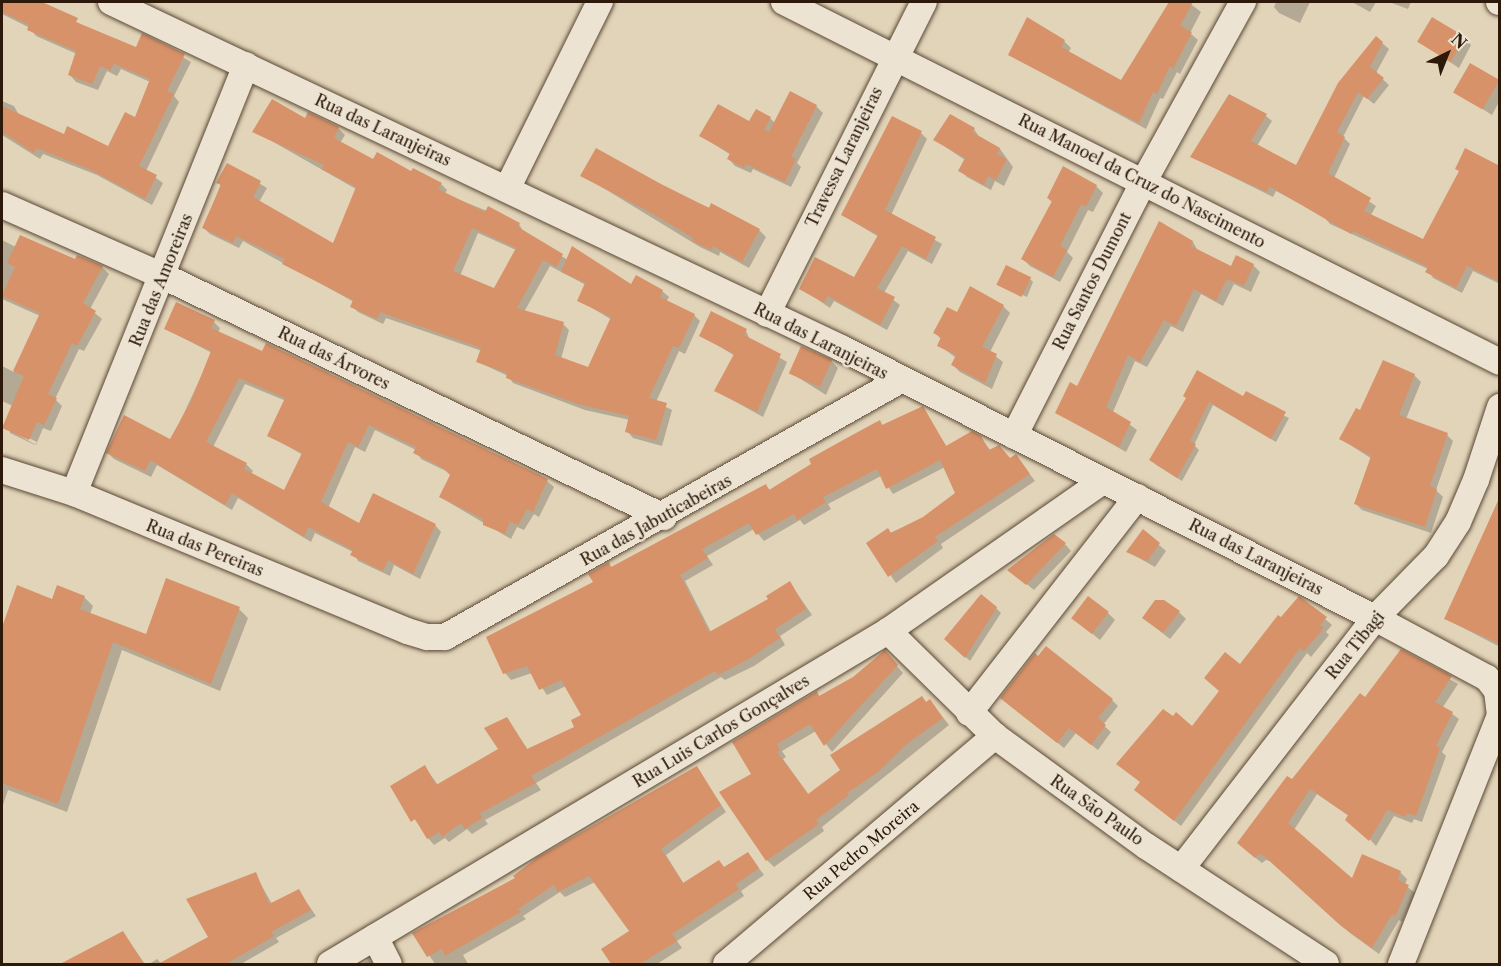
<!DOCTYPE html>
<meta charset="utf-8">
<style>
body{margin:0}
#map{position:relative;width:1501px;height:966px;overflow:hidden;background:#e2d4b9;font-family:"Libre Caslon Text",serif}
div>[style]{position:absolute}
.shadow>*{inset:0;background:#0003}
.building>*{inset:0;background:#d89269;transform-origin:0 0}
.roads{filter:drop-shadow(0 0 2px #5a4835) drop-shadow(0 0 2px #5a4835)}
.minor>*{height:26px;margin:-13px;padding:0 13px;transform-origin:13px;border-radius:13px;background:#ece3d2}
span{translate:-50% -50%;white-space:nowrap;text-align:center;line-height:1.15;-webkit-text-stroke:5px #ece3d2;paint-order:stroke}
.street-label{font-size:16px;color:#2c1909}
.frame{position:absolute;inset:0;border:3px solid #2c1909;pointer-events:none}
.north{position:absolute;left:1417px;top:24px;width:60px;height:60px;-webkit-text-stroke:4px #ece3d2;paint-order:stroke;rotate:43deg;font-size:16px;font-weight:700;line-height:24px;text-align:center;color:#2c1909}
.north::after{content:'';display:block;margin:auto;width:21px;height:27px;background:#2c1909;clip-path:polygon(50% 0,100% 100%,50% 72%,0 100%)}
</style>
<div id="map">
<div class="shadow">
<div style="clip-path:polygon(2px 2px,41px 2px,83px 26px,136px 49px,143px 35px,191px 62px,174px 96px,179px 102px,146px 171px,163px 183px,152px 205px,97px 175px,43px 154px,40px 159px,2px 135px,2px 101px,14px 106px,19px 115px,64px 136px,108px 148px,136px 120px,150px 82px,121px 69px,117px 76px,107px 71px,98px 90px,76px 82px,70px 75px,77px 54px,36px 36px,30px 28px,2px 14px)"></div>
<div style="clip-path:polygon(1170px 2px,1188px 2px,1201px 12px,1190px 33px,1198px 40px,1180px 74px,1177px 72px,1163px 99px,1160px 98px,1146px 129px,1009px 55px,1064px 41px,1071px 48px,1068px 53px,1122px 82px)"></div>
<div style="clip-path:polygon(1276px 2px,1310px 2px,1300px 23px,1279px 13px,1274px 7px)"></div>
<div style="clip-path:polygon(1352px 2px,1376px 2px,1370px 12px)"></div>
<div style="clip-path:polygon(1389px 2px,1411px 2px,1408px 9px)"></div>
<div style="clip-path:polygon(1464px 38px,1471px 45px,1459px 68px,1419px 42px)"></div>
<div style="clip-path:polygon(1382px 43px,1389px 49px,1376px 73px,1389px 85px,1374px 104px,1364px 96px,1343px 137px,1350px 144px,1334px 178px,1376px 206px,1371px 215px,1424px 241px,1500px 168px,1500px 284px,1473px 271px,1462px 293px,1433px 278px,1428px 269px,1330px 224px,1324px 217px,1276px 191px,1273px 197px,1192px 157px,1266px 116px,1272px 121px,1257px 146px,1297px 167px)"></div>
<div style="clip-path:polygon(1470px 65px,1500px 82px,1500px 100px,1492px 115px,1457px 93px)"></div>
<div style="clip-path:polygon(816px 106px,823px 113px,797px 163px,801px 167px,791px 187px,753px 169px,751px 173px,735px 166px,729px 159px,731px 155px,701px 136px,770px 118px,775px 123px)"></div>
<div style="clip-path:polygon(evenodd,308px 114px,339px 129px,345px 135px,340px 143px,374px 161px,441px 184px,447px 190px,445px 194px,519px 224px,524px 233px,568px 260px,632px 286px,662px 291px,669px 297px,666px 302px,694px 315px,700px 321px,685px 354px,679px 351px,656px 402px,672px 410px,662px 446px,633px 438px,627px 431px,630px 420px,585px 410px,513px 383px,508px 376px,478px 362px,482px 351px,386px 318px,383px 324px,358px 312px,352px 306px,354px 302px,243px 241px,239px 248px,210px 234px,204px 228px,228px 165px,267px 188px,259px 202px,334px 245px,356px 189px,254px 131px,305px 120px,308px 114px,478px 233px,516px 250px,494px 290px,460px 276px,478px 233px,308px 114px,550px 266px,586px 285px,579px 300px,612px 320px,589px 369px,561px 359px,569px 330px,563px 324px,524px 312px,550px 266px)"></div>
<div style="clip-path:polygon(974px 129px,980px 138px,1000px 149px,1013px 167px,1004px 186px,995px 181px,991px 190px,967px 177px,960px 170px,965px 160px,935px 140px)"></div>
<div style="clip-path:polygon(921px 133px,927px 139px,891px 215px,942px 244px,932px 264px,908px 251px,884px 293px,900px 305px,887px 330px,834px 301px,830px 308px,801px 288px,854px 279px,879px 237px,842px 215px)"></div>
<div style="clip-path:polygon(582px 175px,660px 186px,759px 230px,766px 237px,749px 268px,720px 252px,719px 256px,700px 247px)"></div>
<div style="clip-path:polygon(1096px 186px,1103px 193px,1093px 212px,1088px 210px,1067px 252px,1073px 258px,1060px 282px,1030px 266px,1023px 259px,1053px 203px,1048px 198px)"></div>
<div style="clip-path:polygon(1159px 223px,1193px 242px,1198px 251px,1232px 268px,1253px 265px,1260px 272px,1251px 292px,1234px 284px,1223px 306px,1201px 294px,1183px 332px,1171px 326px,1147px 367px,1135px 361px,1113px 412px,1137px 430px,1126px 452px,1057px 413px,1078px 388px)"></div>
<div style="clip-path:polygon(evenodd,2px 240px,16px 247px,102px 267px,109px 274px,90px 309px,102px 319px,84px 351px,79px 349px,55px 399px,62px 406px,51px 431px,43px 428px,36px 445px,4px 427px,13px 406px,2px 401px,2px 366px,14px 372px,40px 316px,2px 299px,2px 240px,10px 429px,37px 442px,35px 445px,10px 433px,10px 429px)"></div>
<div style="clip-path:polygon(1030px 279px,1033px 282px,1027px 297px,1000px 285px)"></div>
<div style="clip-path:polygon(1003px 306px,1010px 313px,990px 352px,1003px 362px,992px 389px,960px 372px,953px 365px,956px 358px,939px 345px,942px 340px,935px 333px,958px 313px)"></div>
<div style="clip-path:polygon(evenodd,214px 322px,220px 328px,218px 333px,547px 481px,554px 487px,539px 517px,534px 514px,524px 530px,517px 527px,511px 539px,440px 497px,452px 474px,421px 459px,416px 450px,375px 430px,365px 452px,355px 447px,328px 508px,360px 525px,435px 525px,441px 532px,420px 579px,394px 565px,390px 576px,358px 561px,353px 552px,315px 533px,311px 542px,238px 498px,232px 510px,157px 465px,151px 477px,114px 459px,108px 453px,171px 441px,212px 353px,166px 329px,214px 322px,245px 384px,286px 401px,268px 435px,303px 455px,285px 492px,251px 474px,253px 471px,246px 464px,213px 447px,245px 384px)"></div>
<div style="clip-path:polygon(746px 331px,750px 340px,787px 362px,763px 417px,716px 391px,735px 356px,701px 335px)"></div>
<div style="clip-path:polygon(831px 361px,838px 368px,826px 395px,791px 373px)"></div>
<div style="clip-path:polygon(1414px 375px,1421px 382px,1406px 419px,1447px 435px,1453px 441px,1436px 490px,1443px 497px,1431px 533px,1362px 510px,1356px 504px,1372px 459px,1341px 439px,1361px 412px)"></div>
<div style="clip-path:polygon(1244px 398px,1289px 418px,1276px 442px,1213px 405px,1194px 445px,1199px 450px,1182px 481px,1155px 464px,1188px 399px)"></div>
<div style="clip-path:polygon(922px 408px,947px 447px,980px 437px,991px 451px,1010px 459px,1016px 456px,1035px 481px,941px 544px,943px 548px,896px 583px,868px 543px,923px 518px,957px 493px,945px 467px,893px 494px,881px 476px,828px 504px,831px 509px,804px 525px,800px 520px,764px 541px,754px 529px,707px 556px,713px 565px,685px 581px,711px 632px,770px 600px,790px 583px,812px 615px,780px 636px,785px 645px,754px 666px,725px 680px,721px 677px,536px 783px,541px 790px,485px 820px,488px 824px,472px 834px,467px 829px,449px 842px,445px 838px,434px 845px,428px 838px,392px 787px,425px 767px,438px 785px,500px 749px,507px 719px,528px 750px,576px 728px,584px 716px,566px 686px,547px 695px,532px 673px,511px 680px,505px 673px,595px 583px,608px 564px,612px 568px,766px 486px,771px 491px,880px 422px,883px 426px)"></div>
<div style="clip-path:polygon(1500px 496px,1500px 647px,1446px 619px)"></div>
<div style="clip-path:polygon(1143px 531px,1166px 551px,1155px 567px,1128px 552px)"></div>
<div style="clip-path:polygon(1065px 544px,1071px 551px,1034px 590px,1009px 570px)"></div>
<div style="clip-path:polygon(167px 580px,239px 609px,248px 618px,220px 691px,122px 650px,67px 812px,8px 790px,2px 808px,2px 631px,18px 587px,53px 601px,84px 597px,93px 606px,90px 614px,147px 636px)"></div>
<div style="clip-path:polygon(1304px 601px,1332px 625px,1326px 632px,1329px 635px,1311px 657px,1307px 653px,1181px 826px,1136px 790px,1192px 728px,1281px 619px)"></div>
<div style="clip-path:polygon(996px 608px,1001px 613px,970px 661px,946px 639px)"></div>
<div style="clip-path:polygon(1179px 612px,1186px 619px,1170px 639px,1151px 624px)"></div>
<div style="clip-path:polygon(1108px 613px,1115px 620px,1100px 640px,1072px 617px)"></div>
<div style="clip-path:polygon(1401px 651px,1458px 684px,1443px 707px,1459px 719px,1442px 752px,1446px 756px,1422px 822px,1414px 819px,1412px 823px,1394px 816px,1376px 846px,1349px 816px,1317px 794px,1294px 830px,1352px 881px,1400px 872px,1407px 879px,1405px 885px,1415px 893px,1402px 922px,1399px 920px,1379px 954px,1350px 933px,1273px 862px,1266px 860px,1262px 863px,1246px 850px,1292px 781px,1365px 699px)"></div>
<div style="clip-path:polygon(891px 659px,903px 673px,832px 752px,816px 731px,782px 751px,786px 757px,783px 759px,809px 795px,930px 701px,949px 725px,822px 827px,824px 831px,774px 867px,767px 860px,753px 775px,816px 693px,820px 697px)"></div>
<div style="clip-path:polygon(1112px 700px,1118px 706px,1103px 725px,1111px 732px,1098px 750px,1076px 733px,1064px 748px,1008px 704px)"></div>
<div style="clip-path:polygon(697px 768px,726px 812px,666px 855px,684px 884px,725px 868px,748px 854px,764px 875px,741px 891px,744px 896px,677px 941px,682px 948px,657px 964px,613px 964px,603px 949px,631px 932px,595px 882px,565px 897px,560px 892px,523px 916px,526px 919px,463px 955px,468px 964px,435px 964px,415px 934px,517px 879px)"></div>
<div style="clip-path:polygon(255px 874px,272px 904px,298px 890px,316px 916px,276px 938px,279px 942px,241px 964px,149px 964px,157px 959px,162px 964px,210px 937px)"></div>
<div style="clip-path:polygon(123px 933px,145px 964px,71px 964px)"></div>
<div style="clip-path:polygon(369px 960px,373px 964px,361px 964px)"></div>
</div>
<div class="building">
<div style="clip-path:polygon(2px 2px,42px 2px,78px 18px,76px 22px,136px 47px,142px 33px,185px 54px,167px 91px,174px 94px,139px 166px,157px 175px,145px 199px,89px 169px,36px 148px,34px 153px,2px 132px,2px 106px,64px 134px,67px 126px,108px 146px,125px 112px,135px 117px,150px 79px,114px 64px,110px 70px,100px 66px,92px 84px,68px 75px,76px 51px,27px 30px,29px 25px,2px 12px)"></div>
<div style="clip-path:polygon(1169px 2px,1193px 2px,1180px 26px,1192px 32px,1173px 69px,1170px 66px,1157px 94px,1153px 92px,1139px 123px,1008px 55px,1027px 17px,1065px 40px,1061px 47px,1121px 80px)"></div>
<div style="left:1432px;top:17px;width:39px;height:29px;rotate:31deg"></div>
<div style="clip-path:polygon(1376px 36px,1383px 42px,1370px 67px,1384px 78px,1367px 99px,1358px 92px,1337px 132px,1345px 137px,1328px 173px,1371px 198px,1364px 211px,1423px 239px,1459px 171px,1455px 169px,1465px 148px,1500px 166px,1500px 282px,1467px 266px,1456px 288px,1425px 272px,1428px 267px,1353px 231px,1351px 234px,1269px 186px,1267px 192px,1190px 157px,1229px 94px,1267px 114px,1251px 141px,1296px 165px,1338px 83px)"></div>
<div style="left:1470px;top:63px;width:34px;height:34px;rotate:30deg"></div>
<div style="clip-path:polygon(790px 91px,817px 105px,791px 157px,796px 159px,785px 182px,746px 164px,744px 168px,727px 159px,730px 153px,699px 136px,718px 104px,749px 121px,756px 109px,771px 117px,764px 130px,769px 132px)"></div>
<div style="clip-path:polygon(evenodd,272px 99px,305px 118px,308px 112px,339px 127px,334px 138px,373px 159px,377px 152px,411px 171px,413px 168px,442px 183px,438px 189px,485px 212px,488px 206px,520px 223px,518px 227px,563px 254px,557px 267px,543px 260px,517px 308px,564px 322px,555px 355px,588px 367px,611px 317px,577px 301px,585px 283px,561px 272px,572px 246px,631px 284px,636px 275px,663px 290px,660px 297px,695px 314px,679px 348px,673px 346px,649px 398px,667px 403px,656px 440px,625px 432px,629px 416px,578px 404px,506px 378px,507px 373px,476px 362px,481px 348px,380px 312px,377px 319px,350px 307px,353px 300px,282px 264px,285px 259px,236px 236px,233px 243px,202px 228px,221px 185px,216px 183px,227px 163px,261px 181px,253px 197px,333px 243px,356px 187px,321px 169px,324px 165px,252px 132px,272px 99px,472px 228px,516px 248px,494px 288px,453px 271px,472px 228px)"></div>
<div style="clip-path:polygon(950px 114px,975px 128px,972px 132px,1000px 148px,997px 154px,1007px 159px,996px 180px,988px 176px,984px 185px,958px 171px,965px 158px,933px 140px)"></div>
<div style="clip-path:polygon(892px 116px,922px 131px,885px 210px,936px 237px,926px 259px,902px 246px,877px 288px,895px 297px,880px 325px,828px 296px,824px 303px,799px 289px,815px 257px,854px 277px,878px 235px,841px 215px)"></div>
<div style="clip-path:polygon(596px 148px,661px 184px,709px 208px,711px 203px,760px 229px,742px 262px,713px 246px,711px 250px,692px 241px,693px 238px,646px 210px,580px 176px)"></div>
<div style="clip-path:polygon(1063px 166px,1097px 185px,1086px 207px,1081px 204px,1060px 246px,1067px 250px,1053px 277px,1021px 259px,1052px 201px,1047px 198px)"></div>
<div style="clip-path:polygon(1159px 221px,1193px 241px,1191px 246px,1231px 266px,1236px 255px,1254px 264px,1244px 286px,1227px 279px,1216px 301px,1194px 289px,1176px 326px,1164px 320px,1140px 362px,1128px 355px,1106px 407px,1131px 422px,1119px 447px,1055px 413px,1070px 382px,1077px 386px)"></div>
<div style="clip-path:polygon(20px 235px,75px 259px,77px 255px,103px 266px,83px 303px,96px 311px,77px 346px,72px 343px,48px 394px,57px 398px,44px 425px,37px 422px,29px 440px,2px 428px,24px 376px,13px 371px,40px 313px,2px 296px,15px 267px,7px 263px)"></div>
<div style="left:1006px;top:265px;width:28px;height:22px;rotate:26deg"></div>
<div style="clip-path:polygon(970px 286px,1004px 305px,982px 347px,997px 354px,985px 383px,951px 365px,956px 355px,937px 346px,941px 337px,933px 333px,947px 307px,957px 312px)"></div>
<div style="clip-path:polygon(evenodd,176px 302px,215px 320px,211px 328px,262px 351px,266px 343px,548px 479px,533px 512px,527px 509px,518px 525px,510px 522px,505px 534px,483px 525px,483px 519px,439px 497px,450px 475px,443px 468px,413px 453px,416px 447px,369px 425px,358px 447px,348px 442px,321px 502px,359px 523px,373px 493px,436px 524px,413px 574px,388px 560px,383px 571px,350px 555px,353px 550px,308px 527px,304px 537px,232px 493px,225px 505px,150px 460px,145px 471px,106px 453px,124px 415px,170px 439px,191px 401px,211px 351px,164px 329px,176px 302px,239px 378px,285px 398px,267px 436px,302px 453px,284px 490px,244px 469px,247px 463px,206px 442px,239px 378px)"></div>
<div style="clip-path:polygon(711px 311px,747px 329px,744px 335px,781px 354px,757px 412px,714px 391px,734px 354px,699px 336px)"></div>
<div style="left:801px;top:346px;width:34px;height:30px;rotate:24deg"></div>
<div style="clip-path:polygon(1383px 360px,1415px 374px,1399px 415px,1448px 433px,1430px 486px,1437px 489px,1425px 527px,1354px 504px,1371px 456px,1339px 439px,1356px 408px,1360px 410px)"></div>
<div style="clip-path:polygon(1197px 370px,1243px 396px,1246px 391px,1286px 412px,1271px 439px,1209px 402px,1190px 441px,1196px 444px,1177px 478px,1149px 460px,1186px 398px,1183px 396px)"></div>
<div style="clip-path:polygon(923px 406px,946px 446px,972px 431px,981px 436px,989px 450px,999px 445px,1010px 458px,1016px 454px,1030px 474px,935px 537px,938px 541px,888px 577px,866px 543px,888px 528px,891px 533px,923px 517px,955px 493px,940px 460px,886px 489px,877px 469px,823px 497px,826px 502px,797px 520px,794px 514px,756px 535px,749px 523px,702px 549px,708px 558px,680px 575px,709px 632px,768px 599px,766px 596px,790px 581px,806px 609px,775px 629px,780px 638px,747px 660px,718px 675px,715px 671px,531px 776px,536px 783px,480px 813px,482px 818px,465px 829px,461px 823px,442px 837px,439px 832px,427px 839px,415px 819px,411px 822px,390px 786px,425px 765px,436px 785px,498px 749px,484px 728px,507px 717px,527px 749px,574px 727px,571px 720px,581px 715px,561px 680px,539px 690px,527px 666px,503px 674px,486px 637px,593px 582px,588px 574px,609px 562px,611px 567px,766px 484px,769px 490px,811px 464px,809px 459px,845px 439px,880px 420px,882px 425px)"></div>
<div style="clip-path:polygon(1500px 497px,1500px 644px,1444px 619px)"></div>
<div style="clip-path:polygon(1143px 529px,1160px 543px,1147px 561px,1126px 552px)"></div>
<div style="clip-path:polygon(1054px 534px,1066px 543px,1026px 585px,1007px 570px)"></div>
<div style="clip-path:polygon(166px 578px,240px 607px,211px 684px,113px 642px,58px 804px,2px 783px,2px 627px,17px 585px,52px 599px,57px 585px,85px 596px,80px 609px,146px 634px)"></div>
<div style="clip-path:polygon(981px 594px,997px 607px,965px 658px,944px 639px)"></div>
<div style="left:1088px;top:596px;width:26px;height:28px;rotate:37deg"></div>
<div style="clip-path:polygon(1299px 596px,1327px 617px,1320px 625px,1324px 628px,1304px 651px,1300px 648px,1174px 821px,1134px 790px,1140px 782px,1116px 764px,1163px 709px,1173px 716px,1176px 712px,1192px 726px,1219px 691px,1204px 678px,1225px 652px,1240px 664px,1278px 615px,1281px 617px)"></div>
<div style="clip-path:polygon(1155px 600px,1164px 600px,1180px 611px,1163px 633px,1142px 618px)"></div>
<div style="clip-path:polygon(1046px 646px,1113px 699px,1098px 718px,1106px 725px,1091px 745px,1069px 728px,1057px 743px,1000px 698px,1035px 653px,1038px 656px)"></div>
<div style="clip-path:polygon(1401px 649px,1452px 676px,1435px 702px,1453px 712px,1436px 746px,1440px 748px,1416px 816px,1407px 813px,1406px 817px,1387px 810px,1369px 841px,1345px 820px,1348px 815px,1310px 789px,1288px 823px,1352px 878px,1362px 854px,1401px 871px,1398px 880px,1409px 885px,1395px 917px,1392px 914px,1372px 948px,1341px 926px,1264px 856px,1259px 854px,1255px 858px,1237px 843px,1287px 776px,1292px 779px,1360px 693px,1365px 697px)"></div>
<div style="clip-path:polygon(885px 650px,898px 665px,824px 746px,810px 724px,777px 744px,780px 750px,777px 752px,808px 794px,840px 770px,830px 755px,922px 696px,926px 702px,930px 699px,943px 718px,909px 742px,878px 772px,847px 793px,849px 795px,816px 820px,819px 824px,766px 861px,719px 792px,751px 774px,732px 742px,817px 691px,819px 696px,853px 677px)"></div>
<div style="clip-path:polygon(697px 766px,721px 805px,661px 849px,683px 883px,719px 860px,724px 867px,748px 852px,759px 868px,736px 884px,739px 889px,672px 934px,677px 941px,640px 964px,611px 964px,601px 949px,629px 931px,589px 876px,558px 892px,554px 885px,518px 909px,521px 912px,445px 956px,442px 949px,427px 957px,412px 933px,515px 878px,513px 876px,538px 857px)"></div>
<div style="clip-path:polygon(256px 872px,269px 904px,299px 889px,311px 910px,271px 932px,274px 936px,226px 964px,158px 964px,208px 937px,186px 899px)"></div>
<div style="clip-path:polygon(123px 931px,144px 964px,60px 964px)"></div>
</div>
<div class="roads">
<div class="minor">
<div style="left:111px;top:2px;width:808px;rotate:25.36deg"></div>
<div style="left:841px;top:348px;width:598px;rotate:26.82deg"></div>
<div style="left:1375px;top:618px;width:127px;rotate:28.2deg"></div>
<div style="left:1487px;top:678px;width:16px;rotate:52deg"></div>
<div style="left:1497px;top:691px;width:23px;rotate:83deg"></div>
<div style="left:784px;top:2px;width:801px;rotate:26.69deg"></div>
<div style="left:1499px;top:2px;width:1px"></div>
<div style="left:507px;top:189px;width:209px;rotate:-63.6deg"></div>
<div style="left:2px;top:205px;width:176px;rotate:23.8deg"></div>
<div style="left:163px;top:276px;width:556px;rotate:25.69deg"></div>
<div style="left:767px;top:314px;width:349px;rotate:-63.3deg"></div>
<div style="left:1014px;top:436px;width:286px;rotate:-63deg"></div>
<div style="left:1144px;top:181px;width:205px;rotate:-61.1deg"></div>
<div style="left:2px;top:470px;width:76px;rotate:17.7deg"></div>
<div style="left:74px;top:493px;width:360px;rotate:22.5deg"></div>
<div style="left:407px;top:631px;width:21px;rotate:17deg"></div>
<div style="left:427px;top:637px;width:18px"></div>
<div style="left:445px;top:637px;width:521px;rotate:-29.42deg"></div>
<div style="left:74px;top:493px;width:461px;rotate:-68.1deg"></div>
<div style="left:888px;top:631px;width:150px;rotate:44.5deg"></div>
<div style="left:995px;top:736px;width:187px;rotate:36.1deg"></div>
<div style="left:1146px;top:846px;width:215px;rotate:33.2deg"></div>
<div style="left:969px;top:713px;width:274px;rotate:-52.1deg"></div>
<div style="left:1181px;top:869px;width:317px;rotate:-52.3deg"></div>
<div style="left:1375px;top:618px;width:87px;rotate:-45.5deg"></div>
<div style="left:1436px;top:556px;width:40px;rotate:-57.1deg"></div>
<div style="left:1458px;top:522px;width:46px;rotate:-66.8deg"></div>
<div style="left:1476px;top:480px;width:77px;rotate:-71.8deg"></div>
<div style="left:375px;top:937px;width:30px;rotate:63deg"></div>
<div style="left:330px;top:964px;width:650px;rotate:-30.83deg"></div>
<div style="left:888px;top:631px;width:262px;rotate:-34.9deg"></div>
<div style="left:726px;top:964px;width:353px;rotate:-40.3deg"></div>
<div style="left:1401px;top:964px;width:268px;rotate:-68.3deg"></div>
</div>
</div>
<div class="street-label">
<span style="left:383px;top:130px;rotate:25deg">Rua das Laranjeiras</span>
<span style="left:844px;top:157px;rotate:-64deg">Travessa Laranjeiras</span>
<span style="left:1142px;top:181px;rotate:27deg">Rua Manoel da Cruz do Nascimento</span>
<span style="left:161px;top:280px;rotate:-68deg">Rua das Amoreiras</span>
<span style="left:1092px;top:281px;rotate:-63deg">Rua Santos Dumont</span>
<span style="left:821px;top:341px;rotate:27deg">Rua das Laranjeiras</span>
<span style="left:334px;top:358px;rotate:26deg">Rua das Árvores</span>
<span style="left:656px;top:520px;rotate:-29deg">Rua das Jabuticabeiras</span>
<span style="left:205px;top:548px;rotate:22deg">Rua das Pereiras</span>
<span style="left:1256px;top:557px;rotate:27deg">Rua das Laranjeiras</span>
<span style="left:1355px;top:645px;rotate:-51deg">Rua Tibagi</span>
<span style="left:721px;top:731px;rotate:-31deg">Rua Luis Carlos Gonçalves</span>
<span style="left:1097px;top:810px;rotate:35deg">Rua São Paulo</span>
<span style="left:861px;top:850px;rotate:-40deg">Rua Pedro Moreira</span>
</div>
<div class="frame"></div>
<div class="north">N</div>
</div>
